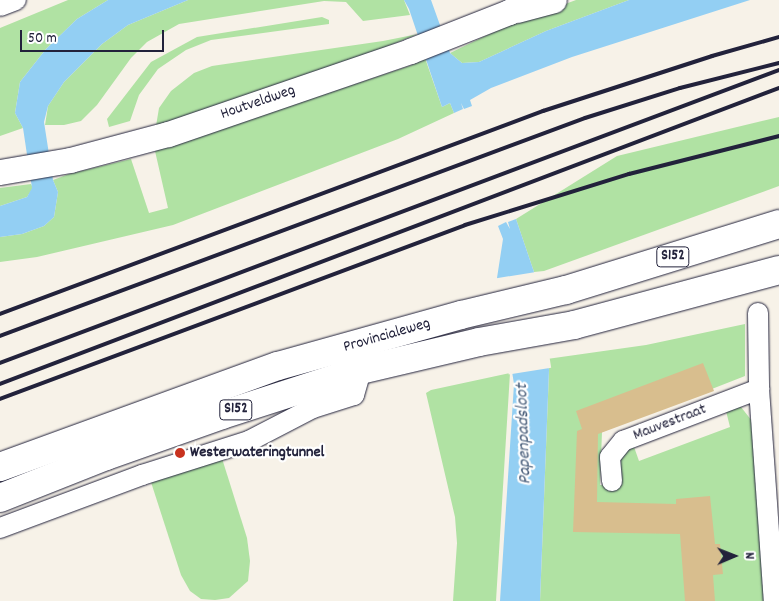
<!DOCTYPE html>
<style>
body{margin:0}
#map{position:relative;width:779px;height:601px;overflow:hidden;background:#f7f2e8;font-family:Dekko,sans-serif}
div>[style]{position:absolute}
.green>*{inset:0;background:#b0e2a3}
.water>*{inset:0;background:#93cff3}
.pier>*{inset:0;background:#f7f2e8;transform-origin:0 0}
.building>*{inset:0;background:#d8be8e}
.roads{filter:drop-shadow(0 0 1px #22223b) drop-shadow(0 0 1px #22223b)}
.minor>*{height:20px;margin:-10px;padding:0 10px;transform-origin:10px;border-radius:10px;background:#fff}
.tertiary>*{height:25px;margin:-12.5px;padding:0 12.5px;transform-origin:12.5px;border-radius:12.5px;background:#fff}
.primary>*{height:28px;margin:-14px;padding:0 14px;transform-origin:14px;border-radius:14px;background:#fff}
.rail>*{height:4px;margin:-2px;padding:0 2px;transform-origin:2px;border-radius:2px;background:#22223b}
.dots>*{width:14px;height:14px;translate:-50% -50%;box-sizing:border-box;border:2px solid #fff;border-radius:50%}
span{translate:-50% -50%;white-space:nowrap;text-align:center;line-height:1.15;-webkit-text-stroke:4.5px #fff;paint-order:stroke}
.shield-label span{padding:1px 4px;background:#fff;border:1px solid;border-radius:4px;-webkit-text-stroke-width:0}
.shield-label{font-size:15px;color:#22223b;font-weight:700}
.street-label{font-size:16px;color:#22223b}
.poi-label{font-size:16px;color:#22223b;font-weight:700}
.left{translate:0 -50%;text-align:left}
.water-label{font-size:18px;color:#4a5f7b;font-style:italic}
.north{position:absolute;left:709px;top:531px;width:50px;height:50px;-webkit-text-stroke:4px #fff;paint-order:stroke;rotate:89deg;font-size:14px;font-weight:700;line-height:20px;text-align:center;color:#22223b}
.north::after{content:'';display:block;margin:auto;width:18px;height:22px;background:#22223b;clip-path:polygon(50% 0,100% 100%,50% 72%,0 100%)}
.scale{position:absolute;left:20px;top:30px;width:144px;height:22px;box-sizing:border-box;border:2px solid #22223b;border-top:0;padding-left:6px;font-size:15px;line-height:18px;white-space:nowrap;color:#22223b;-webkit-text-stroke:4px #fff;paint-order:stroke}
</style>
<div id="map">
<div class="green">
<div style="clip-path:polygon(68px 0,108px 0,77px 19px,46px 49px,20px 82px,15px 113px,23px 128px,0 136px,0 28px)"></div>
<div style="clip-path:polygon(188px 0,404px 0,410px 15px,363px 21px,346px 2px,324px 1px,179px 24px,147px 42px,131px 58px,97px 105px,81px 121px,64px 125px,45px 125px,48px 106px,64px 82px,102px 44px,128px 25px)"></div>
<div style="clip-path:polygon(576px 0,629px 0,546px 31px,479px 62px,462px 63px,450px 53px,506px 26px)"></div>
<div style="clip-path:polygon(322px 17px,329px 20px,329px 24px,211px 40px,186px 50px,158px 69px,139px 95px,130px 121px,109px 127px,107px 119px,151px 62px,197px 37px)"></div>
<div style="clip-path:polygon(418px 34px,386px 47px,156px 126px,159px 108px,171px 91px,194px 73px,212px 66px,383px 41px)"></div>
<div style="clip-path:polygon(425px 58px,442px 107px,450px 103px,454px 113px,398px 139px,173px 225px,37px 257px,0 262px,0 237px,22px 234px,44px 226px,54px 217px,58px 192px,53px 180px,69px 174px,131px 159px,149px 213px,168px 208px,155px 151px,412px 65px)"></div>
<div style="clip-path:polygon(779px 117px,779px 186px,544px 271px,534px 272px,516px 219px,617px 156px)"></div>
<div style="clip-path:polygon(31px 184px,33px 188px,27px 197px,0 206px,0 188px)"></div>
<div style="clip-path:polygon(745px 324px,745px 376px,602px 432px,600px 485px,622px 485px,620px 449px,633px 444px,639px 461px,730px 427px,725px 407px,741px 407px,752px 421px,764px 601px,540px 601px,549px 371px,547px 359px,646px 345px)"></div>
<div style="clip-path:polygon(510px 373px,496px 601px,453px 601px,457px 543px,455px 517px,426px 393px,431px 390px)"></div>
<div style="clip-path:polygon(220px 452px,247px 538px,250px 561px,248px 581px,229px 598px,215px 600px,201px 599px,190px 591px,181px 575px,149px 476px)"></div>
</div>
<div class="water">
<div style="clip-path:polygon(108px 0,188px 0,128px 25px,102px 44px,64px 82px,48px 106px,44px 122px,53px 180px,58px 192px,54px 217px,44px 226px,22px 234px,0 237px,0 206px,27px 197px,32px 188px,23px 128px,15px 113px,20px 82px,46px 49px,77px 19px)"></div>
<div style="clip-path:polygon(404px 0,431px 0,450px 53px,462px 63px,479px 62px,546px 31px,629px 0,750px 0,572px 57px,491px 88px,470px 100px,472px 106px,464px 109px,461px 103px,463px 109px,454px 113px,450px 103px,442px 107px,409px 9px)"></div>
<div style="clip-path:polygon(516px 219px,534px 272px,549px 370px,540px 601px,500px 601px,514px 384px,497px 278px,503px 239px,498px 226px,506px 222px,510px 229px,508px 222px)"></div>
</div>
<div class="pier">
<div style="left:536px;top:272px;width:97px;height:43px;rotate:81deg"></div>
</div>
<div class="building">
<div style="clip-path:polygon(703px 363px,714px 391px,598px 434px,597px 502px,676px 504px,676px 499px,710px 496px,715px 544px,720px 544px,723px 574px,713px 575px,715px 601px,685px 601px,680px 534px,573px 532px,577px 431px,582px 429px,576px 411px)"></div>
</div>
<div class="roads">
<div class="minor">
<div style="left:0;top:6px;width:17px;rotate:-21deg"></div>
<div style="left:758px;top:313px;width:76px;rotate:89.2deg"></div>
<div style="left:759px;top:389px;width:213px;rotate:86deg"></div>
<div style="left:612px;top:481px;width:24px;rotate:-95deg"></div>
<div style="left:610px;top:457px;width:21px;rotate:-51deg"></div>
<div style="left:623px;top:441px;width:146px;rotate:-20.9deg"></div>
<div style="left:0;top:528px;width:152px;rotate:-20.5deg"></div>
<div style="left:142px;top:475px;width:112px;rotate:-17.6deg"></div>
<div style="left:249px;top:441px;width:72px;rotate:-27.3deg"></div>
<div style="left:313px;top:408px;width:43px;rotate:-17.6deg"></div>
<div style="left:354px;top:395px;width:26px;rotate:-74deg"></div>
</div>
<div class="tertiary">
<div style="left:517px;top:10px;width:38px;rotate:-15deg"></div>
<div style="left:0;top:172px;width:71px;rotate:-9.7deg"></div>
<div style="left:70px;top:160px;width:101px;rotate:-14.9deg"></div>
<div style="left:168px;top:134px;width:256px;rotate:-18.9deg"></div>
<div style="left:410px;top:51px;width:106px;rotate:-21.5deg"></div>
<div style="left:509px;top:12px;width:27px;rotate:-27deg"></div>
</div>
<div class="primary">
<div style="left:0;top:467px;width:296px;rotate:-20deg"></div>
<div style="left:278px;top:366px;width:190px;rotate:-15.6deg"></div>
<div style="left:461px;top:315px;width:108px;rotate:-13.4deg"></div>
<div style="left:566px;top:290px;width:223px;rotate:-17.2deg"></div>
<div style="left:0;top:498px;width:114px;rotate:-21.6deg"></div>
<div style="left:106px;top:456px;width:123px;rotate:-19.5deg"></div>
<div style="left:222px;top:415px;width:146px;rotate:-17.9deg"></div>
<div style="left:361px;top:370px;width:121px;rotate:-13.3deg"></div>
<div style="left:479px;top:342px;width:97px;rotate:-10.1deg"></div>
<div style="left:574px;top:325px;width:212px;rotate:-15deg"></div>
</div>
</div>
<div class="rail">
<div style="left:0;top:314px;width:580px;rotate:-20.5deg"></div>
<div style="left:543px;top:111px;width:178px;rotate:-18deg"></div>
<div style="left:712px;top:56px;width:70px;rotate:-15.8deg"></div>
<div style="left:0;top:336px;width:624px;rotate:-20.44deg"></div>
<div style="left:585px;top:118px;width:100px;rotate:-17.5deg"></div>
<div style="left:680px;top:88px;width:102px;rotate:-14.2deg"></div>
<div style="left:0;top:363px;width:832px;rotate:-20.61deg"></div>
<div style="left:0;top:384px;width:833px;rotate:-20.81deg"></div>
<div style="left:0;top:399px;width:496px;rotate:-20.5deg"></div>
<div style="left:465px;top:225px;width:172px;rotate:-17.3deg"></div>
<div style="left:629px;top:174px;width:155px;rotate:-14.2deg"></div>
</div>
<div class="dots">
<div style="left:180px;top:453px;background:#c8321e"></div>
</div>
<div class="shield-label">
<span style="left:673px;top:257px">S152</span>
<span style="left:236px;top:410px">S152</span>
</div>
<div class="street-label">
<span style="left:258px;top:103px;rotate:-19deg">Houtveldweg</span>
<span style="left:387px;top:336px;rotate:-16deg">Provincialeweg</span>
<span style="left:670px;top:423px;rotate:-21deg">Mauvestraat</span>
</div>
<div class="poi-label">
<span class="left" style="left:190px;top:453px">Westerwateringtunnel</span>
</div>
<div class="water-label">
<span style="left:525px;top:434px;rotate:-92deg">Papenpadsloot</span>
</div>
<div class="north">N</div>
<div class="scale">50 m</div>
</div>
